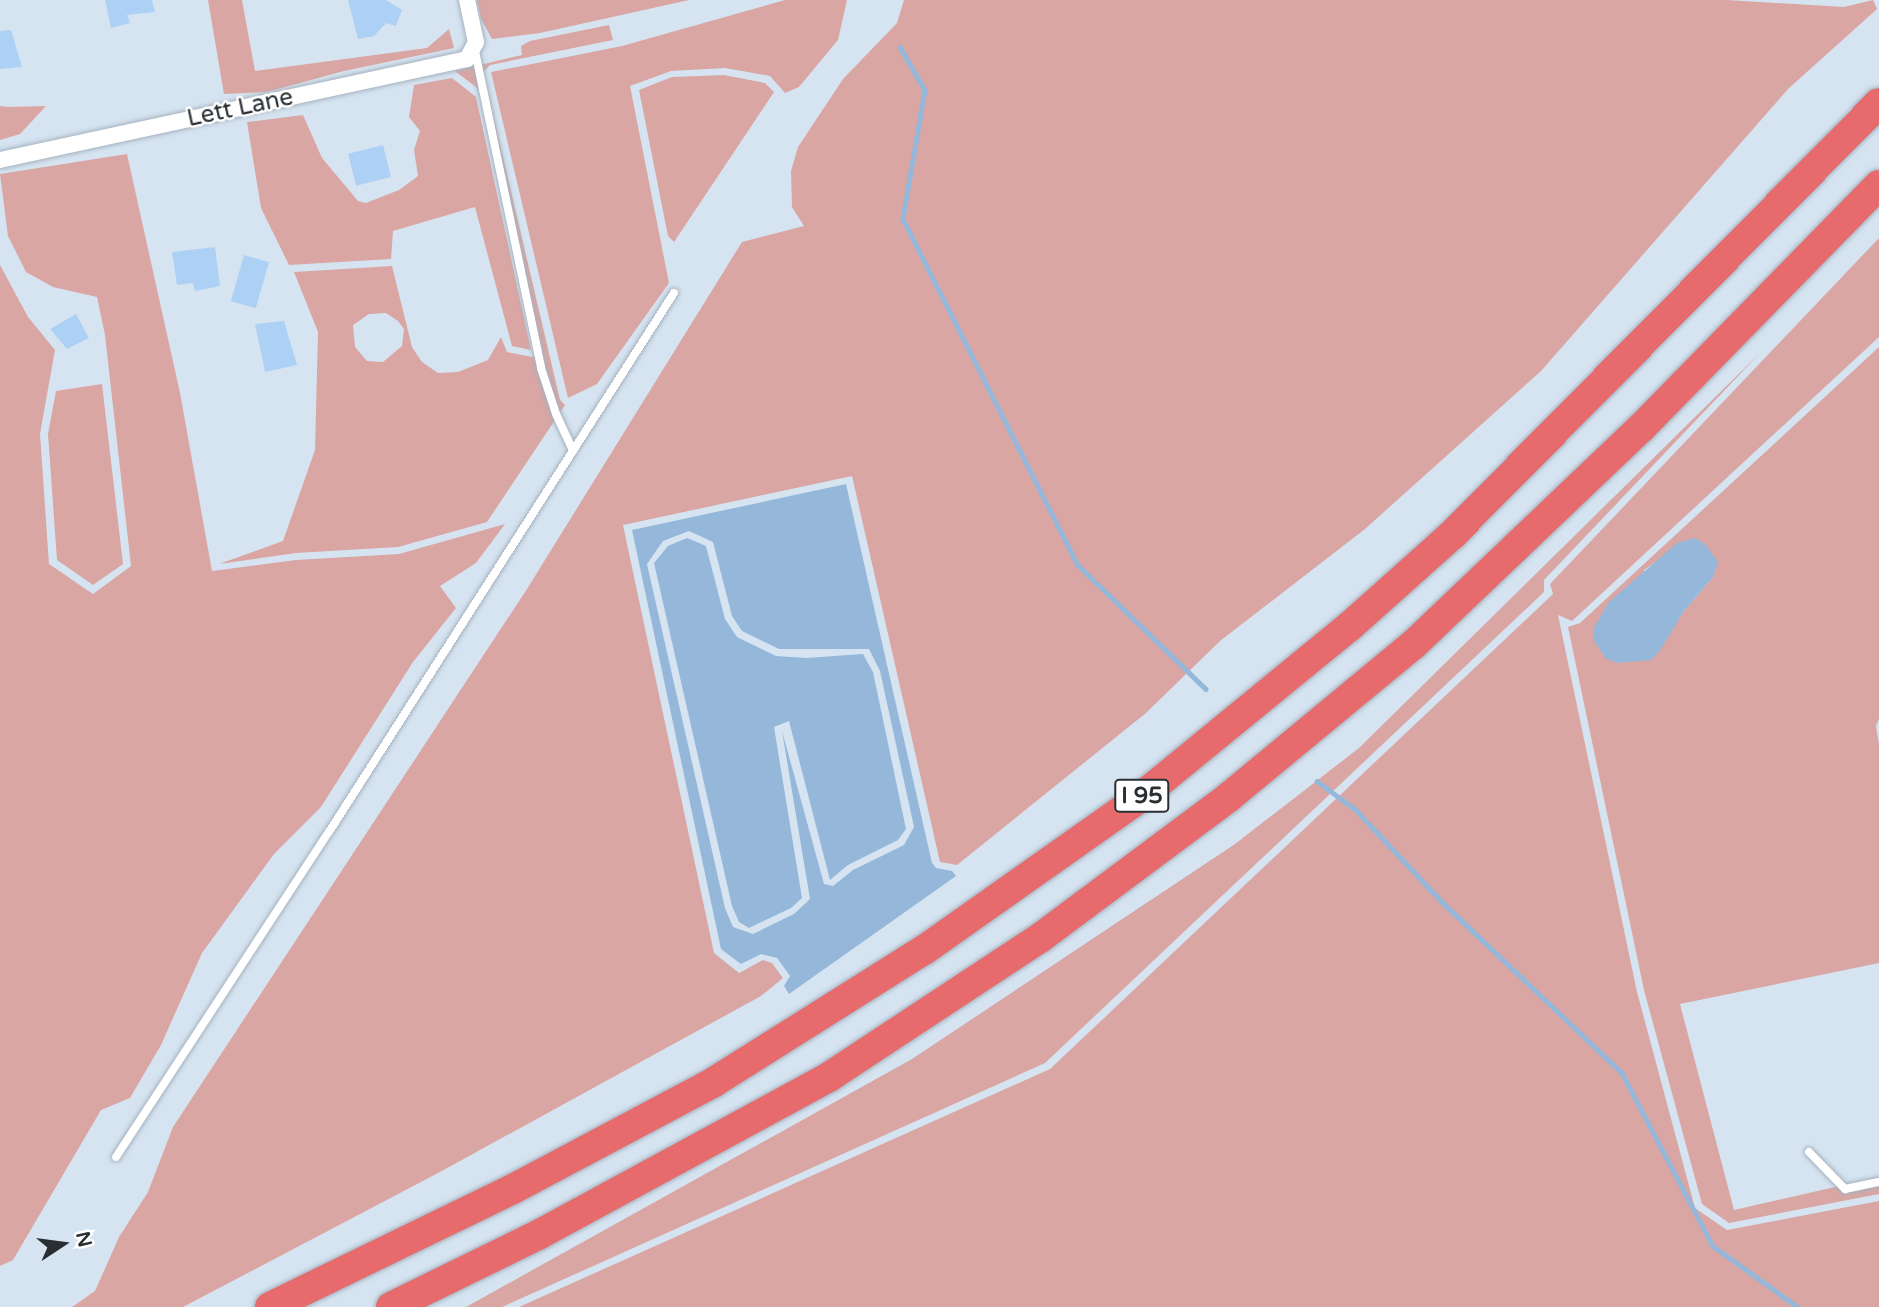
<!DOCTYPE html>
<style>
body{margin:0}
#map{position:relative;width:1879px;height:1307px;overflow:hidden;background:#d6e4f1;font-family:"Varela Round",sans-serif}
div>[style]{position:absolute}
.green>*{inset:0;background:#d9a6a4}
.water>*{inset:0;background:#94b7da}
.stream>*{height:4.5px;margin:-2.25px;padding:0 2.25px;transform-origin:2.25px;border-radius:2.25px;background:#94b7da}
.building>*{inset:0;background:#add1f5;transform-origin:0 0}
.roads{filter:drop-shadow(0 0 2px #a5b2bf) drop-shadow(0 0 2px #a5b2bf)}
.service>*{height:8px;margin:-4px;padding:0 4px;transform-origin:4px;border-radius:4px;background:#fff}
.minor>*{height:16px;margin:-8px;padding:0 8px;transform-origin:8px;border-radius:8px;background:#fff}
.motorway>*{height:30px;margin:-15px;padding:0 15px;transform-origin:15px;border-radius:15px;background:#e76b6c}
span{translate:-50% -50%;white-space:nowrap;text-align:center;line-height:1.15;-webkit-text-stroke:5px #fff;paint-order:stroke}
.shield-label span{padding:2px 5px;background:#fff;border:2px solid;border-radius:5px;-webkit-text-stroke-width:0}
.shield-label{font-size:23px;color:#292e33;font-weight:700}
.street-label{font-size:24px;color:#292e33}
.north{position:absolute;left:28px;top:1209px;width:70px;height:70px;-webkit-text-stroke:5px #fff;paint-order:stroke;rotate:77deg;font-size:19px;font-weight:700;line-height:28px;text-align:center;color:#292e33}
.north::after{content:'';display:block;margin:auto;width:24px;height:32px;background:#292e33;clip-path:polygon(50% 0,100% 100%,50% 72%,0 100%)}
</style>
<div id="map">
<div class="green">
<div style="clip-path:polygon(208px 0,242px 0,255px 71px,427px 48px,449px 29px,454px 48px,344px 71px,267px 92px,224px 94px)"></div>
<div style="clip-path:polygon(477px 0,689px 0,540px 33px,492px 39px,481px 19px)"></div>
<div style="clip-path:polygon(785px 0,847px 0,838px 40px,799px 87px,785px 93px,770px 76px,725px 68px,671px 71px,630px 86px,669px 283px,597px 384px,568px 398px,491px 72px,622px 46px)"></div>
<div style="clip-path:polygon(904px 0,1727px 0,1844px 7px,1873px 0,1877px 9px,1788px 89px,1541px 371px,1365px 529px,1220px 641px,1146px 713px,957px 865px,940px 862px,852px 476px,623px 525px,714px 953px,739px 973px,763px 960px,772px 963px,783px 978px,761px 996px,440px 1172px,183px 1307px,72px 1307px,95px 1291px,119px 1237px,148px 1192px,173px 1127px,527px 589px,742px 242px,804px 226px,792px 207px,791px 171px,798px 147px,843px 79px,897px 23px)"></div>
<div style="clip-path:polygon(evenodd,609px 25px,613px 40px,490px 65px,483px 72px,560px 400px,565px 405px,487px 522px,398px 547px,296px 553px,219px 564px,283px 541px,315px 450px,318px 332px,294px 272px,392px 266px,412px 347px,422px 362px,438px 373px,458px 372px,488px 360px,501px 337px,507px 352px,532px 357px,538px 353px,481px 91px,455px 71px,522px 55px,521px 46px,530px 41px,609px 25px,386px 313px,398px 321px,404px 329px,402px 346px,383px 362px,367px 361px,355px 347px,353px 325px,369px 314px,386px 313px)"></div>
<div style="clip-path:polygon(724px 75px,765px 83px,774px 92px,674px 242px,668px 236px,639px 90px,672px 77px)"></div>
<div style="clip-path:polygon(452px 78px,476px 97px,531px 350px,512px 346px,475px 207px,393px 231px,391px 259px,289px 265px,261px 208px,247px 122px,303px 115px,322px 158px,358px 201px,366px 203px,399px 190px,418px 176px,414px 150px,420px 131px,409px 117px,414px 85px)"></div>
<div style="clip-path:polygon(0 106px,9px 107px,46px 106px,20px 134px,0 140px)"></div>
<div style="clip-path:polygon(127px 154px,180px 393px,212px 571px,296px 560px,399px 554px,505px 524px,476px 563px,440px 586px,456px 608px,413px 662px,321px 807px,274px 854px,202px 953px,161px 1045px,130px 1098px,101px 1110px,13px 1260px,0 1266px,0 265px,28px 317px,55px 350px,40px 434px,49px 564px,93px 594px,131px 566px,105px 335px,97px 297px,53px 287px,26px 272px,8px 236px,0 174px)"></div>
<div style="clip-path:polygon(1879px 238px,1879px 337px,1572px 621px,1558px 615px,1637px 992px,1695px 1208px,1727px 1230px,1879px 1201px,1879px 1307px,519px 1307px,1050px 1069px,1553px 594px,1550px 584px)"></div>
<div style="clip-path:polygon(evenodd,1879px 347px,1879px 719px,1876px 726px,1879px 744px,1879px 963px,1680px 1004px,1734px 1210px,1879px 1177px,1879px 1194px,1729px 1223px,1702px 1204px,1644px 990px,1568px 627px,1580px 623px,1879px 347px,1660px 559px,1713px 577px,1684px 611px,1651px 660px,1644px 570px,1660px 559px)"></div>
<div style="clip-path:polygon(1761px 352px,1544px 580px,1544px 592px,1045px 1063px,502px 1307px,466px 1307px,912px 1059px,1235px 844px,1359px 748px)"></div>
<div style="clip-path:polygon(102px 384px,123px 564px,93px 585px,57px 560px,48px 434px,56px 391px)"></div>
</div>
<div class="water">
<div style="clip-path:polygon(evenodd,846px 484px,932px 863px,936px 868px,952px 871px,956px 876px,789px 994px,784px 986px,790px 976px,777px 958px,761px 954px,741px 964px,721px 949px,632px 530px,846px 484px,689px 531px,713px 542px,732px 616px,742px 631px,779px 649px,869px 649px,880px 671px,914px 827px,904px 845px,853px 870px,833px 886px,824px 884px,782px 731px,810px 899px,794px 914px,753px 934px,733px 927px,725px 908px,647px 564px,663px 541px,689px 531px)"></div>
<div style="clip-path:polygon(687px 538px,706px 546px,725px 619px,737px 637px,776px 656px,806px 658px,863px 654px,873px 672px,906px 829px,898px 840px,848px 865px,830px 880px,789px 721px,774px 727px,802px 898px,791px 908px,749px 928px,739px 922px,732px 906px,654px 563px,668px 546px)"></div>
<div style="clip-path:polygon(1695px 538px,1705px 544px,1718px 562px,1713px 577px,1684px 611px,1659px 652px,1651px 660px,1619px 663px,1606px 659px,1593px 639px,1593px 629px,1609px 602px,1677px 543px)"></div>
</div>
<div class="stream">
<div style="left:900px;top:47px;width:50px;rotate:59.8deg"></div>
<div style="left:925px;top:90px;width:131px;rotate:99.7deg"></div>
<div style="left:903px;top:219px;width:388px;rotate:63.2deg"></div>
<div style="left:1078px;top:565px;width:178px;rotate:44.1deg"></div>
<div style="left:1317px;top:781px;width:49px;rotate:36.6deg"></div>
<div style="left:1356px;top:810px;width:126px;rotate:46.9deg"></div>
<div style="left:1442px;top:902px;width:248px;rotate:43.5deg"></div>
<div style="left:1622px;top:1073px;width:195px;rotate:62.3deg"></div>
<div style="left:1713px;top:1246px;width:105px;rotate:35.7deg"></div>
</div>
<div class="building">
<div style="clip-path:polygon(105px 0,152px 0,155px 12px,127px 15px,130px 23px,111px 28px)"></div>
<div style="clip-path:polygon(348px 0,386px 0,402px 10px,396px 26px,386px 23px,374px 36px,358px 39px)"></div>
<div style="clip-path:polygon(11px 30px,22px 67px,0 69px,0 31px)"></div>
<div style="left:383px;top:145px;width:33px;height:36px;rotate:76deg"></div>
<div style="clip-path:polygon(215px 247px,220px 286px,195px 291px,193px 283px,177px 285px,172px 252px)"></div>
<div style="left:244px;top:255px;width:26px;height:48px;rotate:16deg"></div>
<div style="clip-path:polygon(76px 314px,89px 338px,67px 349px,50px 329px)"></div>
<div style="clip-path:polygon(284px 321px,297px 365px,265px 372px,255px 324px)"></div>
</div>
<div class="roads">
<div class="service">
<div style="left:475px;top:51px;width:324px;rotate:78.2deg"></div>
<div style="left:541px;top:368px;width:48px;rotate:71.9deg"></div>
<div style="left:556px;top:414px;width:40px;rotate:65deg"></div>
<div style="left:1809px;top:1152px;width:52px;rotate:45.8deg"></div>
<div style="left:1845px;top:1189px;width:35px;rotate:-12deg"></div>
<div style="left:116px;top:1157px;width:389px;rotate:-56.8deg"></div>
<div style="left:329px;top:832px;width:640px;rotate:-57.38deg"></div>
</div>
<div class="minor">
<div style="left:0;top:160px;width:478px;rotate:-12.2deg"></div>
<div style="left:467px;top:59px;width:19px;rotate:-62deg"></div>
<div style="left:476px;top:42px;width:43px;rotate:-102.1deg"></div>
</div>
<div class="motorway">
<div style="left:270px;top:1307px;width:270px;rotate:-25.9deg"></div>
<div style="left:513px;top:1189px;width:228px;rotate:-28deg"></div>
<div style="left:714px;top:1082px;width:248px;rotate:-32.2deg"></div>
<div style="left:924px;top:950px;width:266px;rotate:-35.2deg"></div>
<div style="left:1141px;top:797px;width:269px;rotate:-39.3deg"></div>
<div style="left:1349px;top:627px;width:138px;rotate:-41.8deg"></div>
<div style="left:1452px;top:535px;width:607px;rotate:-45.33deg"></div>
<div style="left:391px;top:1307px;width:166px;rotate:-26.1deg"></div>
<div style="left:540px;top:1234px;width:329px;rotate:-28.5deg"></div>
<div style="left:829px;top:1077px;width:253px;rotate:-33.4deg"></div>
<div style="left:1040px;top:938px;width:236px;rotate:-36.7deg"></div>
<div style="left:1229px;top:797px;width:239px;rotate:-39.6deg"></div>
<div style="left:1413px;top:645px;width:315px;rotate:-43.6deg"></div>
<div style="left:1641px;top:428px;width:340px;rotate:-45.6deg"></div>
</div>
</div>
<div class="shield-label">
<span style="left:1142px;top:796px">I 95</span>
</div>
<div class="street-label">
<span style="left:240px;top:108px;rotate:-12deg">Lett Lane</span>
</div>
<div class="north">N</div>
</div>
